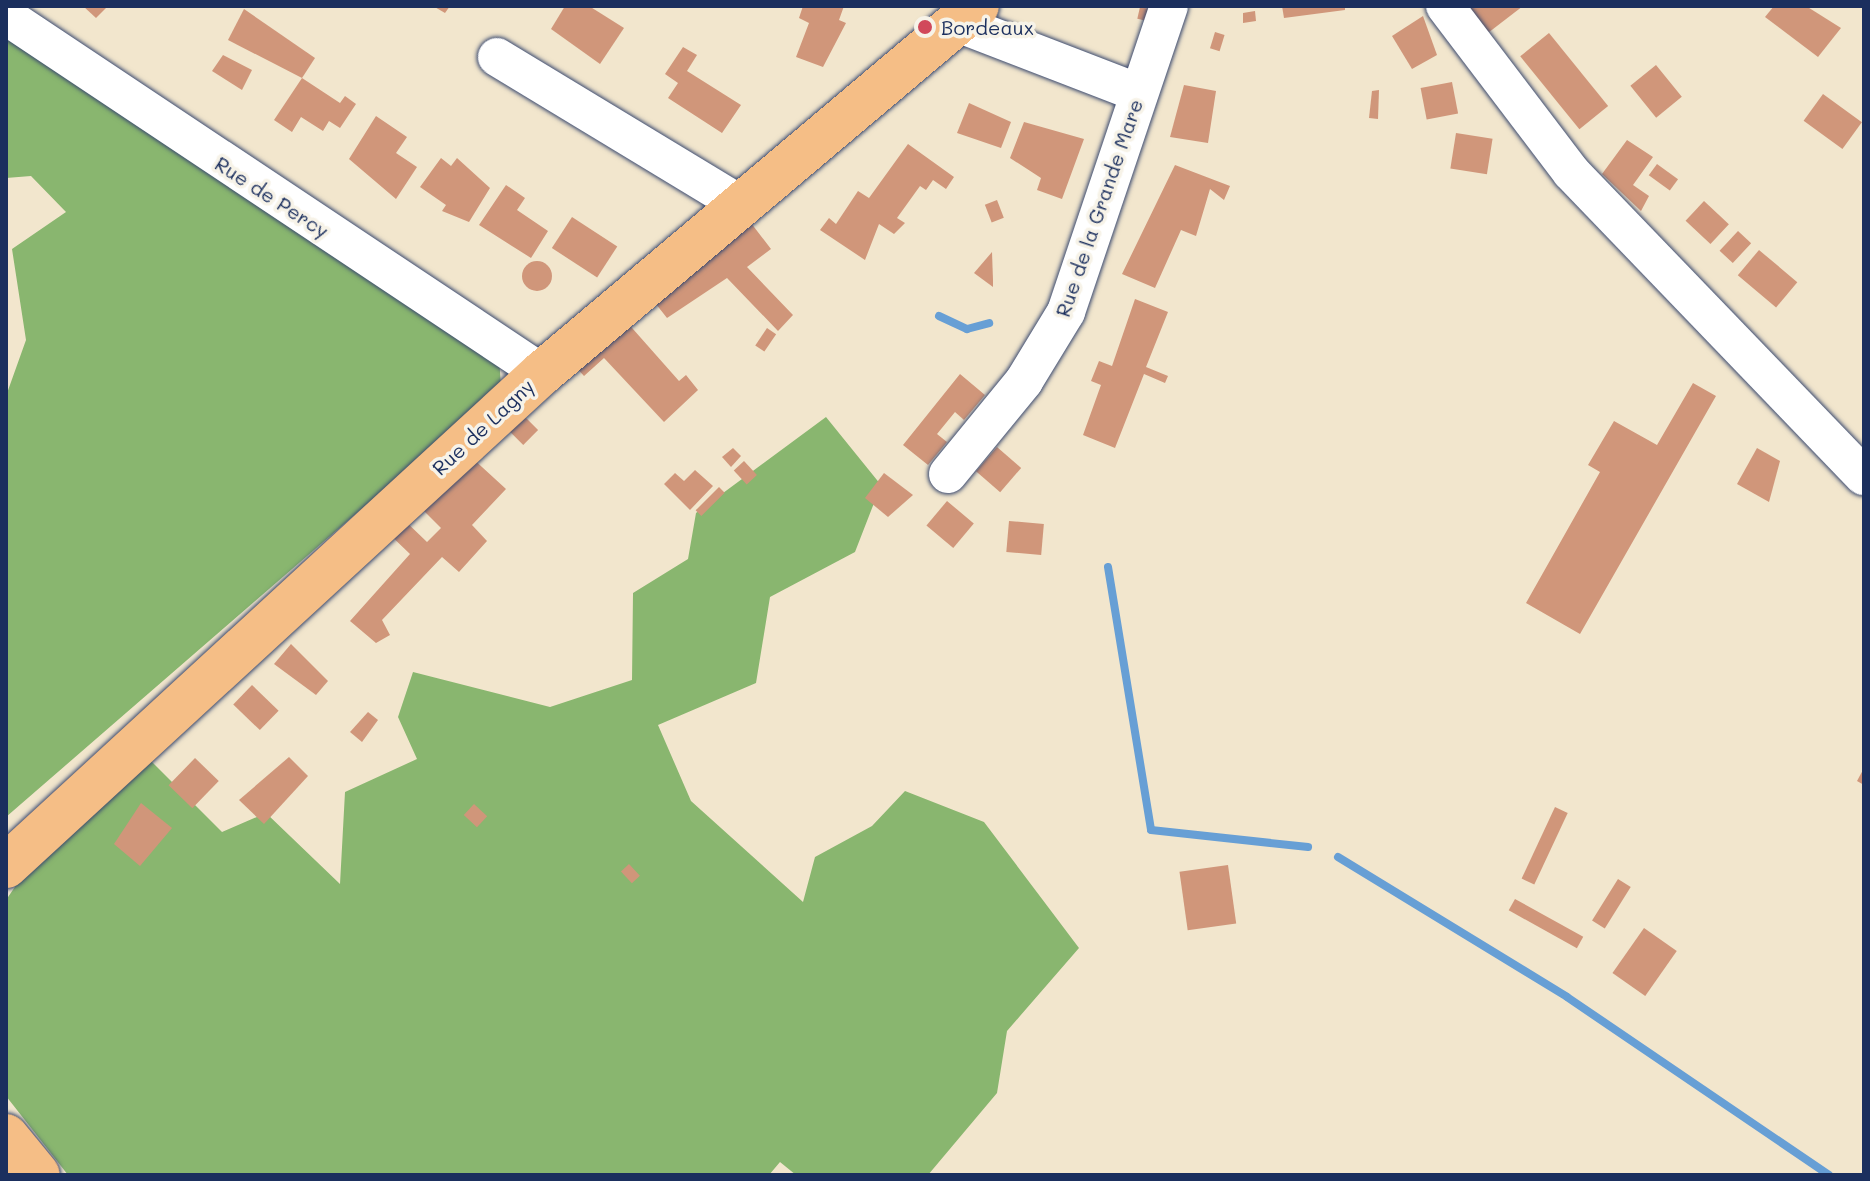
<!DOCTYPE html>
<style>
body{margin:0}
#map{position:relative;width:1870px;height:1181px;overflow:hidden;background:#f2e6cd;font-family:Mali,sans-serif}
div>[style]{position:absolute}
.forest>*{inset:0;background:#89b66f}
.stream>*{height:8px;margin:-4px;padding:0 4px;transform-origin:4px;border-radius:4px;background:#679fd5}
.building>*{inset:0;background:#d0967a;transform-origin:0 0}
.round{border-radius:50%}
.roads{filter:drop-shadow(0 0 2px #3b4a6f) drop-shadow(0 0 2px #3b4a6f)}
.minor>*{height:38px;margin:-19px;padding:0 19px;transform-origin:19px;border-radius:19px;background:#fff}
.major>*{height:44px;margin:-22px;padding:0 22px;transform-origin:22px;border-radius:22px;background:#f5be86}
.dots>*{width:22px;height:22px;translate:-50% -50%;box-sizing:border-box;border:4px solid #f7f3e8;border-radius:50%}
span{translate:-50% -50%;white-space:nowrap;text-align:center;line-height:1.15;-webkit-text-stroke:7px #f7f3e8;paint-order:stroke}
.poi-label{font-size:20px;color:#1b2f5e}
.left{translate:0 -50%;text-align:left}
.street-label{font-size:20px;color:#1b2f5e}
.frame{position:absolute;inset:0;border:8px solid #1b2f5e;pointer-events:none}
</style>
<div id="map">
<div class="forest">
<div style="clip-path:polygon(6px 27px,499px 356px,501px 388px,6px 817px,6px 396px,26px 340px,12px 249px,66px 212px,31px 176px,6px 178px)"></div>
<div style="clip-path:polygon(826px 417px,881px 485px,855px 552px,770px 597px,756px 683px,658px 725px,691px 801px,803px 902px,815px 857px,872px 826px,905px 791px,984px 822px,1079px 948px,1007px 1031px,997px 1093px,928px 1175px,796px 1175px,780px 1162px,769px 1175px,68px 1175px,6px 1096px,6px 900px,32px 862px,143px 753px,222px 832px,266px 813px,340px 884px,345px 792px,417px 759px,398px 717px,413px 672px,550px 707px,632px 680px,633px 593px,688px 559px,696px 513px)"></div>
</div>
<div class="stream">
<div style="left:939px;top:316px;width:31px;rotate:25deg"></div>
<div style="left:967px;top:329px;width:23px;rotate:-15deg"></div>
<div style="left:1108px;top:567px;width:266px;rotate:80.7deg"></div>
<div style="left:1151px;top:830px;width:158px;rotate:6.2deg"></div>
<div style="left:1338px;top:857px;width:268px;rotate:31.4deg"></div>
<div style="left:1567px;top:997px;width:317px;rotate:34.2deg"></div>
</div>
<div class="building">
<div style="clip-path:polygon(83px 6px,108px 6px,96px 18px)"></div>
<div style="clip-path:polygon(433px 6px,450px 6px,445px 13px)"></div>
<div style="clip-path:polygon(565px 6px,589px 6px,624px 28px,600px 64px,551px 29px)"></div>
<div style="clip-path:polygon(803px 6px,844px 6px,839px 20px,846px 23px,823px 67px,796px 57px,809px 23px,799px 18px)"></div>
<div style="clip-path:polygon(1282px 6px,1345px 6px,1345px 10px,1284px 18px)"></div>
<div style="clip-path:polygon(1465px 6px,1523px 6px,1484px 36px)"></div>
<div style="clip-path:polygon(1774px 6px,1806px 6px,1841px 28px,1818px 57px,1765px 17px)"></div>
<div style="left:1140px;top:7px;width:9px;height:12px;rotate:13deg"></div>
<div style="clip-path:polygon(244px 9px,315px 58px,302px 78px,228px 40px)"></div>
<div style="clip-path:polygon(1255px 11px,1256px 21px,1243px 23px,1243px 13px)"></div>
<div style="clip-path:polygon(1423px 16px,1437px 55px,1412px 69px,1392px 36px)"></div>
<div style="left:1215px;top:32px;width:10px;height:17px;rotate:17deg"></div>
<div style="left:1549px;top:33px;width:94px;height:37px;rotate:51deg"></div>
<div style="clip-path:polygon(683px 47px,697px 55px,687px 71px,741px 105px,722px 133px,668px 98px,678px 83px,665px 74px)"></div>
<div style="clip-path:polygon(223px 55px,252px 70px,242px 90px,212px 71px)"></div>
<div style="left:1656px;top:65px;width:41px;height:33px;rotate:51deg"></div>
<div style="clip-path:polygon(302px 78px,340px 103px,345px 96px,356px 104px,340px 128px,329px 121px,323px 131px,301px 117px,292px 132px,274px 120px)"></div>
<div style="left:1452px;top:82px;width:32px;height:32px;rotate:79deg"></div>
<div style="clip-path:polygon(1184px 85px,1216px 91px,1208px 143px,1170px 137px)"></div>
<div style="clip-path:polygon(1379px 90px,1378px 119px,1369px 118px,1372px 91px)"></div>
<div style="left:1823px;top:94px;width:48px;height:33px;rotate:36deg"></div>
<div style="clip-path:polygon(969px 103px,1011px 122px,1001px 148px,957px 133px)"></div>
<div style="clip-path:polygon(376px 116px,407px 137px,396px 153px,417px 167px,396px 199px,349px 159px)"></div>
<div style="clip-path:polygon(1024px 122px,1084px 139px,1062px 199px,1037px 190px,1041px 178px,1010px 158px)"></div>
<div style="left:1456px;top:133px;width:37px;height:36px;rotate:9deg"></div>
<div style="clip-path:polygon(1627px 140px,1653px 157px,1633px 185px,1649px 196px,1641px 211px,1602px 174px)"></div>
<div style="clip-path:polygon(908px 144px,954px 177px,946px 189px,933px 180px,926px 190px,920px 186px,897px 218px,905px 223px,894px 234px,879px 224px,865px 260px,820px 230px,829px 218px,836px 224px,858px 191px,869px 198px)"></div>
<div style="clip-path:polygon(441px 158px,451px 166px,457px 158px,490px 188px,469px 222px,442px 211px,446px 205px,420px 187px)"></div>
<div style="left:1657px;top:164px;width:26px;height:14px;rotate:36deg"></div>
<div style="clip-path:polygon(1175px 165px,1230px 186px,1224px 200px,1210px 189px,1196px 236px,1181px 230px,1155px 288px,1122px 274px)"></div>
<div style="clip-path:polygon(506px 185px,525px 198px,517px 210px,548px 231px,531px 258px,479px 225px)"></div>
<div style="left:997px;top:200px;width:19px;height:13px;rotate:69deg"></div>
<div style="left:1704px;top:201px;width:34px;height:27px;rotate:43deg"></div>
<div style="left:572px;top:217px;width:54px;height:37px;rotate:33deg"></div>
<div style="clip-path:polygon(751px 223px,771px 249px,747px 267px,793px 315px,778px 331px,727px 278px,667px 318px,652px 299px)"></div>
<div style="left:1738px;top:231px;width:18px;height:27px;rotate:43deg"></div>
<div style="left:1759px;top:250px;width:50px;height:33px;rotate:40deg"></div>
<div style="clip-path:polygon(992px 252px,993px 280px,993px 287px,974px 273px)"></div>
<div class="round" style="left:522px;top:261px;width:30px;height:30px"></div>
<div style="clip-path:polygon(1135px 299px,1168px 312px,1146px 367px,1168px 376px,1165px 383px,1144px 374px,1115px 448px,1083px 435px,1101px 385px,1091px 381px,1099px 361px,1112px 366px)"></div>
<div style="clip-path:polygon(625px 320px,679px 381px,686px 375px,698px 390px,664px 422px,604px 358px,584px 376px,573px 364px)"></div>
<div style="left:767px;top:328px;width:11px;height:21px;rotate:34deg"></div>
<div style="clip-path:polygon(960px 374px,985px 395px,964px 420px,955px 412px,937px 434px,947px 442px,928px 465px,903px 445px)"></div>
<div style="clip-path:polygon(1693px 383px,1716px 396px,1580px 634px,1526px 603px,1600px 472px,1588px 465px,1614px 421px,1657px 445px)"></div>
<div style="left:519px;top:411px;width:27px;height:21px;rotate:45deg"></div>
<div style="left:997px;top:447px;width:32px;height:32px;rotate:41deg"></div>
<div style="clip-path:polygon(733px 448px,741px 456px,731px 467px,722px 457px)"></div>
<div style="clip-path:polygon(1757px 448px,1780px 461px,1769px 502px,1737px 484px)"></div>
<div style="clip-path:polygon(470px 456px,506px 489px,472px 525px,487px 541px,459px 572px,442px 557px,382px 620px,390px 635px,376px 643px,350px 621px,410px 554px,386px 531px,401px 517px,427px 542px,441px 528px,417px 504px)"></div>
<div style="left:744px;top:461px;width:19px;height:14px;rotate:47deg"></div>
<div style="clip-path:polygon(695px 470px,713px 486px,690px 510px,664px 484px,675px 473px,684px 481px)"></div>
<div style="clip-path:polygon(884px 473px,913px 495px,888px 517px,865px 498px)"></div>
<div style="left:719px;top:487px;width:8px;height:33px;rotate:45deg"></div>
<div style="left:947px;top:501px;width:35px;height:32px;rotate:40deg"></div>
<div style="left:1009px;top:521px;width:35px;height:31px;rotate:5deg"></div>
<div style="clip-path:polygon(291px 644px,328px 681px,316px 695px,274px 664px)"></div>
<div style="left:252px;top:685px;width:37px;height:27px;rotate:44deg"></div>
<div style="clip-path:polygon(368px 712px,378px 720px,362px 742px,350px 732px)"></div>
<div style="clip-path:polygon(289px 757px,308px 776px,264px 824px,239px 800px)"></div>
<div style="left:195px;top:758px;width:33px;height:38px;rotate:44deg"></div>
<div style="clip-path:polygon(1864px 768px,1864px 785px,1857px 781px)"></div>
<div style="clip-path:polygon(141px 803px,172px 828px,140px 866px,114px 844px)"></div>
<div style="left:474px;top:804px;width:18px;height:15px;rotate:43deg"></div>
<div style="left:1555px;top:807px;width:14px;height:79px;rotate:25deg"></div>
<div style="left:629px;top:864px;width:16px;height:11px;rotate:47deg"></div>
<div style="left:1228px;top:865px;width:59px;height:49px;rotate:82deg"></div>
<div style="left:1618px;top:879px;width:15px;height:49px;rotate:32deg"></div>
<div style="left:1515px;top:899px;width:78px;height:13px;rotate:29deg"></div>
<div style="left:1644px;top:928px;width:40px;height:55px;rotate:35deg"></div>
</div>
<div class="roads">
<div class="minor">
<div style="left:1445px;top:6px;width:208px;rotate:52.8deg"></div>
<div style="left:1571px;top:172px;width:422px;rotate:46.1deg"></div>
<div style="left:6px;top:16px;width:644px;rotate:33.67deg"></div>
<div style="left:955px;top:22px;width:197px;rotate:21.1deg"></div>
<div style="left:497px;top:57px;width:285px;rotate:31.2deg"></div>
<div style="left:948px;top:474px;width:120px;rotate:-50.7deg"></div>
<div style="left:1024px;top:381px;width:81px;rotate:-58.7deg"></div>
<div style="left:1066px;top:312px;width:323px;rotate:-71.4deg"></div>
</div>
<div class="major">
<div style="left:6px;top:866px;width:728px;rotate:-42.61deg"></div>
<div style="left:542px;top:373px;width:569px;rotate:-40.15deg"></div>
<div style="left:6px;top:1136px;width:50px;rotate:50.6deg"></div>
</div>
</div>
<div class="dots">
<div style="left:925px;top:27px;background:#d1495b"></div>
</div>
<div class="poi-label">
<span class="left" style="left:941px;top:27px">Bordeaux</span>
</div>
<div class="street-label">
<span style="left:272px;top:197px;rotate:33deg">Rue de Percy</span>
<span style="left:1099px;top:208px;rotate:-71deg">Rue de la Grande Mare</span>
<span style="left:483px;top:427px;rotate:-43deg">Rue de Lagny</span>
</div>
<div class="frame"></div>
</div>
